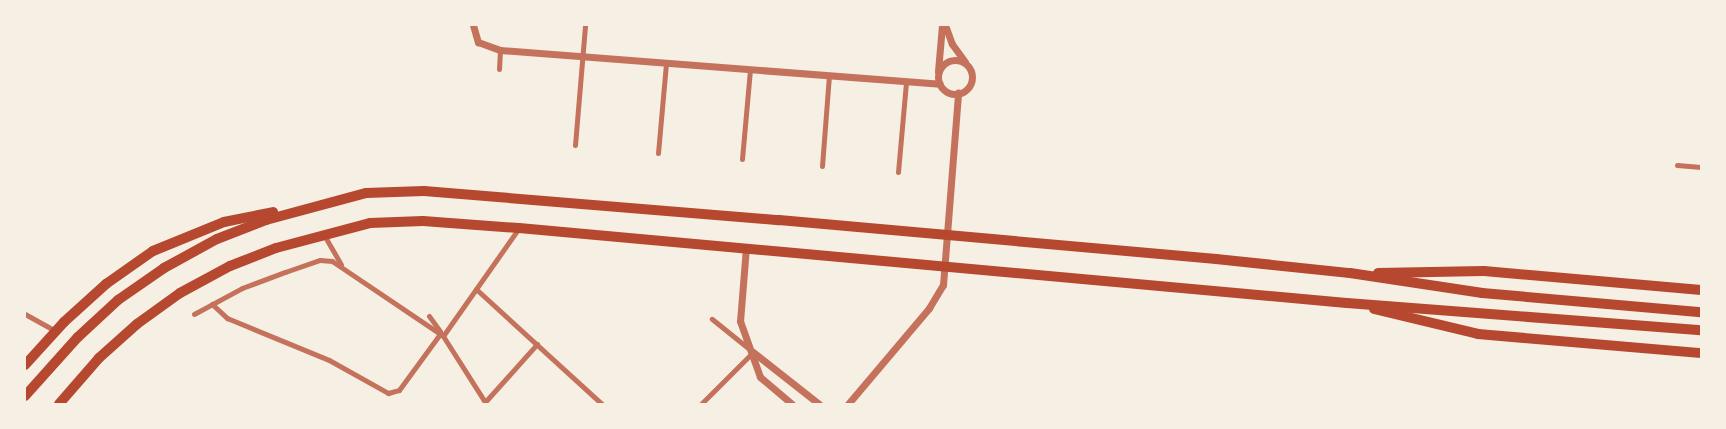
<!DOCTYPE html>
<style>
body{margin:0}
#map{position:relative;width:1726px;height:429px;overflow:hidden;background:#f6efe4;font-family:"Public Sans",sans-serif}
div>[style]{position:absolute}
.minor>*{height:5px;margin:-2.5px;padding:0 2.5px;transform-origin:2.5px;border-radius:2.5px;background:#c5725c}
.tertiary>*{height:7px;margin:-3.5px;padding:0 3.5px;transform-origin:3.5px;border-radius:3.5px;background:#c5725c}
.tertiary>.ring{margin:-3.5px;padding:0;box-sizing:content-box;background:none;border:7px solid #c5725c;border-radius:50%}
.motorway>*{height:10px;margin:-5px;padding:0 5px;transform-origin:5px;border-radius:5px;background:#b5482f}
span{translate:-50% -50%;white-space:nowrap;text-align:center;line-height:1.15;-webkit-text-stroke:4px #f6efe4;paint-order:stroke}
.frame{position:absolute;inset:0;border:26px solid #f6efe4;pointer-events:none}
</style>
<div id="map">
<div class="minor">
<div style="left:499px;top:69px;width:19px;rotate:-87deg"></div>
<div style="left:575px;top:145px;width:120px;rotate:-85.2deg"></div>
<div style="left:658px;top:153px;width:90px;rotate:-84.9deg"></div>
<div style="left:742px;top:159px;width:89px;rotate:-84.9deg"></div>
<div style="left:1677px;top:165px;width:24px;rotate:5deg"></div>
<div style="left:822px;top:166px;width:90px;rotate:-85.6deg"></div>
<div style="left:898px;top:172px;width:90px;rotate:-84.9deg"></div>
<div style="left:324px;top:235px;width:34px;rotate:60deg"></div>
<div style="left:476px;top:289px;width:171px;rotate:42.4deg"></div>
<div style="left:212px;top:304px;width:21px;rotate:43deg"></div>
<div style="left:227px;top:318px;width:110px;rotate:22.4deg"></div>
<div style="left:329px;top:360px;width:68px;rotate:29.2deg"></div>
<div style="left:388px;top:393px;width:11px;rotate:-15deg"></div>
<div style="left:399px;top:390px;width:69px;rotate:-53.8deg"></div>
<div style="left:25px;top:314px;width:35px;rotate:29deg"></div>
<div style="left:194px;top:314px;width:55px;rotate:-28.4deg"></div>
<div style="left:242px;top:288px;width:46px;rotate:-20.4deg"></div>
<div style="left:285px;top:272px;width:37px;rotate:-19deg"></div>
<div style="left:320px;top:260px;width:12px;rotate:5deg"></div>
<div style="left:332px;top:261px;width:134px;rotate:34deg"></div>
<div style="left:443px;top:336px;width:78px;rotate:57.5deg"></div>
<div style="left:485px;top:402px;width:78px;rotate:-48.1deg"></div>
<div style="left:429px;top:316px;width:19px;rotate:54deg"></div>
<div style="left:443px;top:336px;width:132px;rotate:-54.9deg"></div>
<div style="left:701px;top:404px;width:74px;rotate:-45deg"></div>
<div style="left:753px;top:352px;width:53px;rotate:-141.2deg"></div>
</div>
<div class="tertiary">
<div style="left:473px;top:25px;width:18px;rotate:74deg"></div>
<div style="left:478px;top:42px;width:23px;rotate:20deg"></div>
<div style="left:500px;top:50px;width:441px;rotate:4.4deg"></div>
<div style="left:945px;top:25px;width:20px;rotate:70deg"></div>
<div style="left:952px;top:44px;width:22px;rotate:54deg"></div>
<div class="ring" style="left:938px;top:60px;width:27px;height:27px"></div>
<div style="left:938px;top:71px;width:46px;rotate:-85deg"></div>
<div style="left:746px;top:247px;width:74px;rotate:94.6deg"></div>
<div style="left:740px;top:321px;width:59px;rotate:70.3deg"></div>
<div style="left:760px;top:377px;width:42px;rotate:40.2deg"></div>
<div style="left:753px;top:352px;width:84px;rotate:38.2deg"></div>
<div style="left:848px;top:404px;width:126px;rotate:-49.8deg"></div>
<div style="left:929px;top:308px;width:27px;rotate:-59deg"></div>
<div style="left:943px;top:285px;width:193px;rotate:-85.5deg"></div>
</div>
<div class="motorway">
<div style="left:1378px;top:273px;width:106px;rotate:-1.1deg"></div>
<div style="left:1484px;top:271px;width:218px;rotate:5deg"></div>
<div style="left:1374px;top:309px;width:107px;rotate:13.5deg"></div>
<div style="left:1478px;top:334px;width:224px;rotate:4.9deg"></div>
<div style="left:25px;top:365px;width:58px;rotate:-47.8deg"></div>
<div style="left:64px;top:322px;width:57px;rotate:-42.1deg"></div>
<div style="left:106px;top:284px;width:57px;rotate:-35.1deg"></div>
<div style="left:153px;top:251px;width:77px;rotate:-22.2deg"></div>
<div style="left:224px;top:222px;width:50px;rotate:-11.5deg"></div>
<div style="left:25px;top:396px;width:79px;rotate:-48.1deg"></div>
<div style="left:78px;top:337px;width:54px;rotate:-42.8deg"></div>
<div style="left:118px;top:300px;width:56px;rotate:-34.8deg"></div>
<div style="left:164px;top:268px;width:60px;rotate:-28.7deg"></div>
<div style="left:217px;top:239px;width:53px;rotate:-21.2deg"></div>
<div style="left:266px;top:220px;width:104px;rotate:-15.1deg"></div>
<div style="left:366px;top:193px;width:58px;rotate:-2deg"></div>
<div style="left:424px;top:191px;width:356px;rotate:4.7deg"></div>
<div style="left:779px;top:220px;width:439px;rotate:5.1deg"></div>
<div style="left:1216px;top:259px;width:135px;rotate:6deg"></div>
<div style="left:1350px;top:273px;width:134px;rotate:8.6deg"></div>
<div style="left:1482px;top:293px;width:220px;rotate:5deg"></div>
<div style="left:59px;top:404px;width:61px;rotate:-49deg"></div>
<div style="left:99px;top:358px;width:51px;rotate:-41.8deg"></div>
<div style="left:137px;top:324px;width:53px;rotate:-35.8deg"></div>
<div style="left:180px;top:293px;width:57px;rotate:-28.4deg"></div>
<div style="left:230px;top:266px;width:49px;rotate:-21.4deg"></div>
<div style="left:276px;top:248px;width:97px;rotate:-14.9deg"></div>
<div style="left:370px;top:223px;width:53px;rotate:-2.2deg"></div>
<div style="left:423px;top:221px;width:96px;rotate:4.2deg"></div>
<div style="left:519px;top:228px;width:831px;rotate:5.18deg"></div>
<div style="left:1347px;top:303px;width:355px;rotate:4.4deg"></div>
</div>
<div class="frame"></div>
</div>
